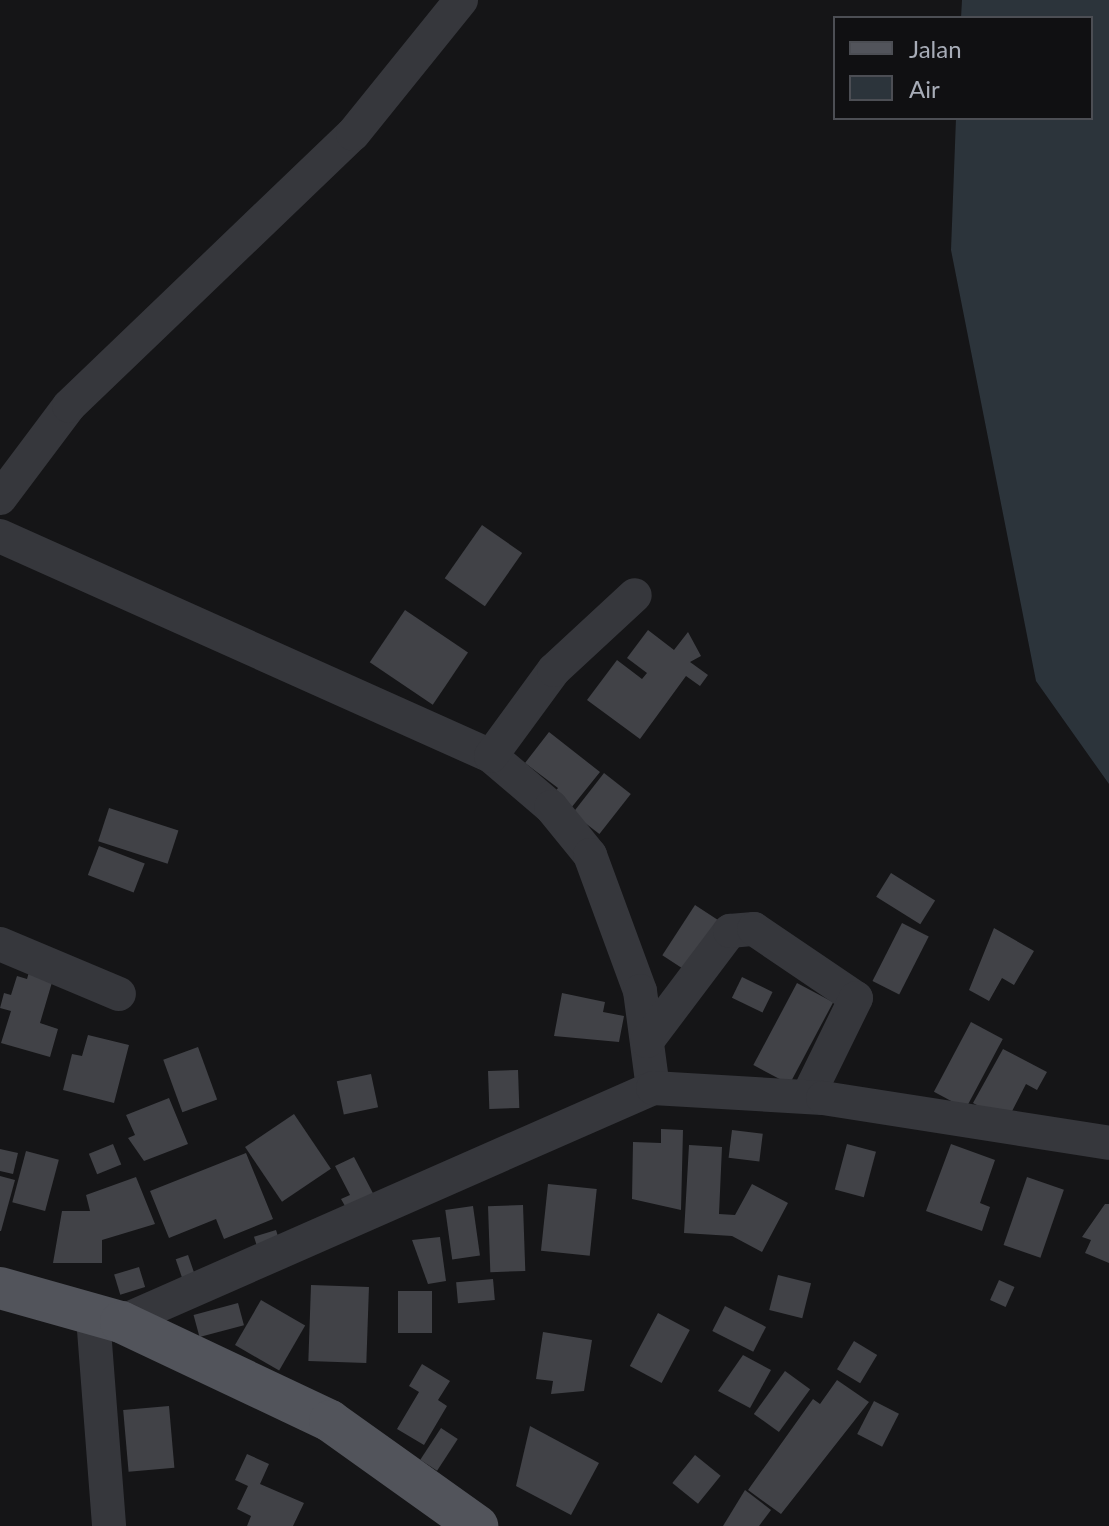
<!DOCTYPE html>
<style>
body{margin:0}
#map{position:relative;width:1109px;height:1526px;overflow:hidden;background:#151517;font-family:Lato,sans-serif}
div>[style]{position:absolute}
.water>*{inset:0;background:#2c343b}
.building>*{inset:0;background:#414247;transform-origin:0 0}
.minor>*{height:34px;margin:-17px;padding:0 17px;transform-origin:17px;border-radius:17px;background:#36373c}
.major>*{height:42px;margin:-21px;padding:0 21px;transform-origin:21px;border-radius:21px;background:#52545b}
span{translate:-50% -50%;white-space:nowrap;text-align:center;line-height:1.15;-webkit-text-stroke:7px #101012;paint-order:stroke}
.legend{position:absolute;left:833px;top:16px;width:260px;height:104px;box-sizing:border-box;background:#101012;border:2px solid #4c4e54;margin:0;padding:10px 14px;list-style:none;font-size:24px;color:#a7acb7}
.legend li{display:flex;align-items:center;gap:16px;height:40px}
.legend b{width:40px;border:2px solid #4c4e54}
</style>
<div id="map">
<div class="water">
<div style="clip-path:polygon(962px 0,1109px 0,1109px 784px,1036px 681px,951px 250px,956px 118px,1091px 118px,1091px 18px,961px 18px)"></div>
</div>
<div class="building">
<div style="left:482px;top:525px;width:49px;height:65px;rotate:35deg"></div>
<div style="left:405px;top:610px;width:76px;height:63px;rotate:34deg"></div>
<div style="clip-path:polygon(648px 630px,674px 650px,688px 632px,701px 656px,690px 662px,708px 675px,700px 686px,686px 676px,640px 739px,587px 700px,617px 660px,642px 679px,647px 673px,627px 658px)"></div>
<div style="clip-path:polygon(549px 732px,600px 772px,571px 808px,551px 797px,558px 788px,525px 763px)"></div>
<div style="left:604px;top:773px;width:34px;height:51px;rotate:38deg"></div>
<div style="left:109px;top:808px;width:73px;height:35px;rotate:18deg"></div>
<div style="left:99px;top:846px;width:49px;height:31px;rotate:21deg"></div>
<div style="left:891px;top:873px;width:52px;height:28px;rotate:32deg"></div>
<div style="left:695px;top:905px;width:31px;height:60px;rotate:33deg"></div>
<div style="left:902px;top:923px;width:30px;height:65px;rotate:27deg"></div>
<div style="clip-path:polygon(994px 928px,1034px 951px,1014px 985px,1002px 978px,989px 1001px,969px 990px)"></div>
<div style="clip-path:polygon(29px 972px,53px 979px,40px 1023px,58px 1029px,50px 1057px,1px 1043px,11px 1011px,0 1008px,4px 993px,11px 995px,17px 976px,27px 979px)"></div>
<div style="left:742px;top:977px;width:34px;height:23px;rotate:26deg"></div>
<div style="left:797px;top:983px;width:41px;height:93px;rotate:28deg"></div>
<div style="clip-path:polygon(562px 993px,605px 1002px,603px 1012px,624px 1016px,619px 1042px,554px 1036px)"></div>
<div style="left:971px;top:1022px;width:36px;height:79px;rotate:28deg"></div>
<div style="clip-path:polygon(88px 1035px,129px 1045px,114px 1103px,63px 1090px,72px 1054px,82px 1056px)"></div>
<div style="left:198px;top:1047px;width:56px;height:37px;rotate:70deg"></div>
<div style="clip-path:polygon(1003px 1049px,1047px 1072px,1037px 1090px,1026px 1084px,1007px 1121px,973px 1103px)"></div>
<div style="left:518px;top:1070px;width:38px;height:30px;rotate:88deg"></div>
<div style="left:371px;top:1074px;width:34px;height:35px;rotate:78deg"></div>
<div style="clip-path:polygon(169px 1098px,188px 1144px,144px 1161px,128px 1138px,135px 1135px,126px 1115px)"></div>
<div style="left:294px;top:1114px;width:66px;height:59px;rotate:56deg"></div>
<div style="clip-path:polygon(661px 1129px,683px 1130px,681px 1210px,632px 1199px,633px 1142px,661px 1143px)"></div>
<div style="left:732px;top:1130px;width:31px;height:28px;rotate:7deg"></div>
<div style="left:113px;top:1144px;width:22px;height:26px;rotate:68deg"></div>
<div style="left:847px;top:1144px;width:30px;height:47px;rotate:15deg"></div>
<div style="clip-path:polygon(951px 1144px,995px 1160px,980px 1203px,990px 1207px,982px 1231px,926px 1211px)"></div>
<div style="clip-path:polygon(689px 1145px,722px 1147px,719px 1214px,735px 1215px,752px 1184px,788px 1203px,762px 1252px,732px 1236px,684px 1233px)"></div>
<div style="clip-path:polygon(0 1149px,18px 1153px,13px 1174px,0 1171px)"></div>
<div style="left:26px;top:1151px;width:34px;height:53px;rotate:15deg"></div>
<div style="clip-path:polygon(246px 1153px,273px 1219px,224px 1239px,216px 1219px,169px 1238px,150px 1191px)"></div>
<div style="clip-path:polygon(354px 1157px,376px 1199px,349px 1213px,341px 1199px,350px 1195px,335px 1166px)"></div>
<div style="clip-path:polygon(0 1176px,15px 1180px,1px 1231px,0 1231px)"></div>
<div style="clip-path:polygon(136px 1177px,155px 1224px,102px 1240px,102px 1263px,53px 1263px,62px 1211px,90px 1211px,86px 1195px)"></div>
<div style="left:1027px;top:1177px;width:39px;height:72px;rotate:19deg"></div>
<div style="left:548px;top:1184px;width:49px;height:67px;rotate:6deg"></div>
<div style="clip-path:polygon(1105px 1204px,1109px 1204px,1109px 1263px,1085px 1253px,1091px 1240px,1082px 1237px)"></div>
<div style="left:523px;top:1205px;width:66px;height:35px;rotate:88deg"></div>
<div style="left:473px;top:1206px;width:50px;height:28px;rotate:82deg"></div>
<div style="left:276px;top:1230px;width:17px;height:23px;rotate:73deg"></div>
<div style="clip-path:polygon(440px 1237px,446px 1281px,428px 1284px,412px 1240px)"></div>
<div style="left:188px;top:1255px;width:24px;height:13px;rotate:71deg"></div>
<div style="left:139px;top:1267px;width:21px;height:26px;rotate:73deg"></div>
<div style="left:778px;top:1275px;width:34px;height:36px;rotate:14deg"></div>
<div style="left:493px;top:1279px;width:21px;height:37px;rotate:85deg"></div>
<div style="left:999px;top:1280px;width:17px;height:22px;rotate:24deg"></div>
<div style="left:311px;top:1285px;width:58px;height:76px;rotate:2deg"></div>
<div style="left:398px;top:1291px;width:34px;height:42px"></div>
<div style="left:261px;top:1300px;width:51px;height:52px;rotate:30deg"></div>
<div style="left:238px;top:1303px;width:23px;height:46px;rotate:75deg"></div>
<div style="left:725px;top:1306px;width:46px;height:28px;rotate:27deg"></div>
<div style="left:658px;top:1313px;width:36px;height:60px;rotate:28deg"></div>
<div style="clip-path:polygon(543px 1332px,592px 1340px,584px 1391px,551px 1394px,553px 1381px,536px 1379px)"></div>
<div style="left:854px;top:1341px;width:27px;height:33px;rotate:31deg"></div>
<div style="clip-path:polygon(743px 1355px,771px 1370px,750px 1408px,718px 1391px)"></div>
<div style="clip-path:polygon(422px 1364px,450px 1381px,438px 1400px,447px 1406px,424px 1445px,397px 1429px,419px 1392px,409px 1386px)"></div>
<div style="left:785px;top:1371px;width:31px;height:53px;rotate:36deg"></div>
<div style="clip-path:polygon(837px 1380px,869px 1402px,781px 1514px,748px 1490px,813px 1399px,820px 1404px)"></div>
<div style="left:874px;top:1401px;width:28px;height:37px;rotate:27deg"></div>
<div style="left:169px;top:1406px;width:62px;height:46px;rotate:85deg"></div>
<div style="clip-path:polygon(530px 1426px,599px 1463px,571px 1515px,516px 1486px)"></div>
<div style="left:441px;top:1428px;width:20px;height:38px;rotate:33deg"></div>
<div style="clip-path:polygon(247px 1454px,269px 1464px,260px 1484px,304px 1503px,293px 1526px,247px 1526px,251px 1516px,237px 1509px,248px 1486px,235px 1480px)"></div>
<div style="left:695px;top:1455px;width:33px;height:36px;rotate:39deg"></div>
<div style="clip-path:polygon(745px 1490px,771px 1510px,759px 1526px,723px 1526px)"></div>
</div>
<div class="minor">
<div style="left:0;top:498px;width:115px;rotate:-53.1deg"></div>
<div style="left:69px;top:406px;width:393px;rotate:-43.8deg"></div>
<div style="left:353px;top:134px;width:172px;rotate:-51.1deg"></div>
<div style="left:0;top:536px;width:538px;rotate:24.14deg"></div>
<div style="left:491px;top:756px;width:79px;rotate:40.4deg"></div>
<div style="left:551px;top:807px;width:62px;rotate:50.9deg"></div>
<div style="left:590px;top:855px;width:145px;rotate:69.8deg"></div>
<div style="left:640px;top:991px;width:98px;rotate:82.4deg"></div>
<div style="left:491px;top:756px;width:107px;rotate:-53.8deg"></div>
<div style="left:554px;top:670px;width:110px;rotate:-42.8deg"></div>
<div style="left:0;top:944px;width:129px;rotate:22.8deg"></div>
<div style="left:647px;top:1041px;width:138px;rotate:-53deg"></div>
<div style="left:730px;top:931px;width:24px;rotate:-5deg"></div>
<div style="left:754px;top:929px;width:123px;rotate:34.1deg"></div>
<div style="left:856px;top:998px;width:109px;rotate:116.1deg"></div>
<div style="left:93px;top:1317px;width:210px;rotate:85.6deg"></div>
<div style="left:121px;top:1322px;width:581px;rotate:-23.74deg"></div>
<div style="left:653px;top:1088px;width:170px;rotate:3.4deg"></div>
<div style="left:823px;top:1098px;width:290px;rotate:8.9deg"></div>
</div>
<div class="major">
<div style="left:0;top:1288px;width:126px;rotate:15.7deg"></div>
<div style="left:121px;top:1322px;width:231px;rotate:25.3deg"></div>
<div style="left:330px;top:1421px;width:181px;rotate:35.5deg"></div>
</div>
<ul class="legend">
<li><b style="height:10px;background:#52545b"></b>Jalan</li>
<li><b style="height:22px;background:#2c343b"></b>Air</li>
</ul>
</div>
